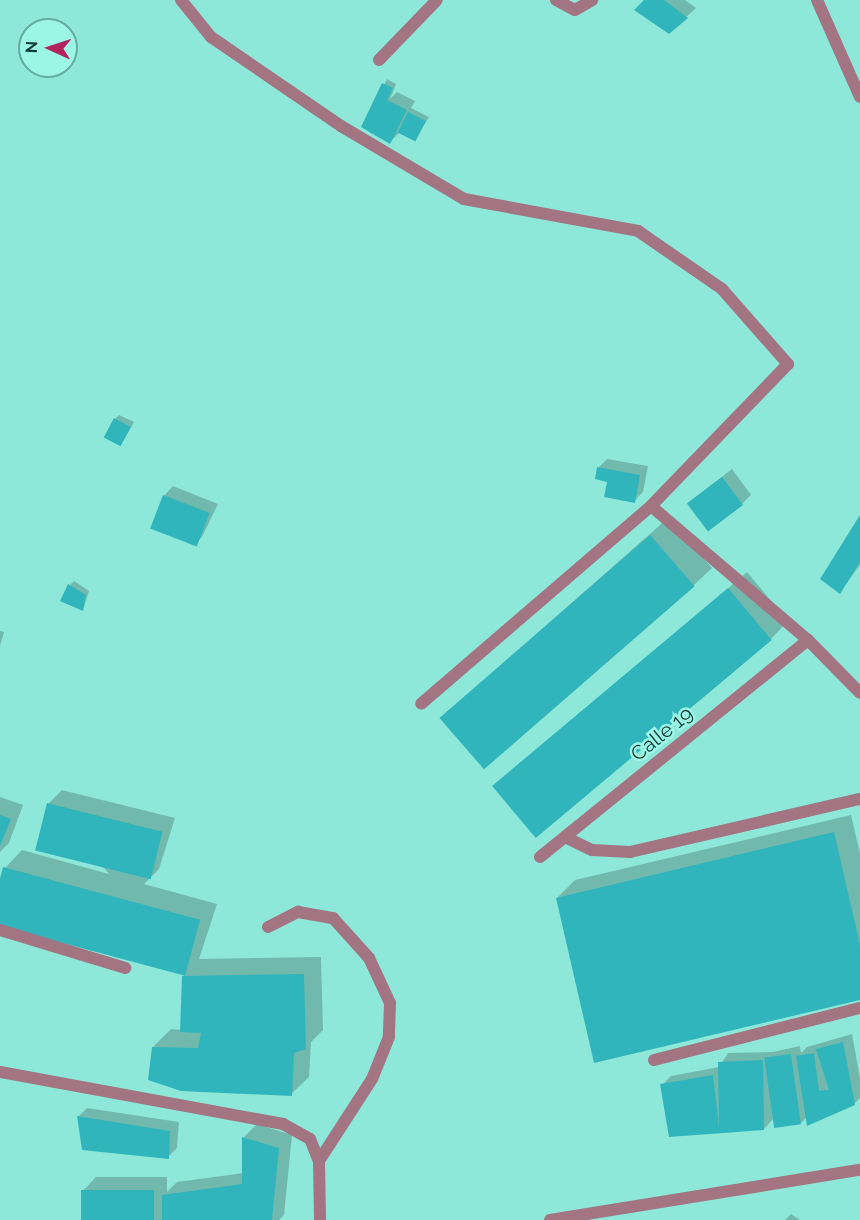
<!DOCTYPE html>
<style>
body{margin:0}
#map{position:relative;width:860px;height:1220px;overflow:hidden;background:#8ee8d9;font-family:Raleway,sans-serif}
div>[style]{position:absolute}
.shadow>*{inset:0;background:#0003}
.building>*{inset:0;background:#31b5bd;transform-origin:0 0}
.minor>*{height:12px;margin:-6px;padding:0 6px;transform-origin:6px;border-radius:6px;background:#a37481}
span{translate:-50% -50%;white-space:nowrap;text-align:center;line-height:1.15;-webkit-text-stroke:5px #9bf6e6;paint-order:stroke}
.street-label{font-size:20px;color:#133a34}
.north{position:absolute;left:18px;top:18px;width:60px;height:60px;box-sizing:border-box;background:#9bf6e6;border:2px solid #65ab9f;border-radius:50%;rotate:273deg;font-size:16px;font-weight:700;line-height:24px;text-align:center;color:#133a34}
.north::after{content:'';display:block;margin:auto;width:21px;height:27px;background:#b1245e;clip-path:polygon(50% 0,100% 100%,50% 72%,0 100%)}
</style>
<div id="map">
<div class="shadow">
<div style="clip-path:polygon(646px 0,685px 0,696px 8px,669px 33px)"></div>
<div style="clip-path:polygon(387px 79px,396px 84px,390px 99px,397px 92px,415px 101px,411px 108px,429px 117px,415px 140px,400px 132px,390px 142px,374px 135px,376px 131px,372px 134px,363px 127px)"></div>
<div style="clip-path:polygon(119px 415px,134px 422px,121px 445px,115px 419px)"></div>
<div style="clip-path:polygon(607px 459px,648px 466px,643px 492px,634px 501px,598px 468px)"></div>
<div style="clip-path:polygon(732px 469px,751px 495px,742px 504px,688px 503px)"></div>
<div style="clip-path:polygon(173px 486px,218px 504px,202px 537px,193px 546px,164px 496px)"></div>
<div style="clip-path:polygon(668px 518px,712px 568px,694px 585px,441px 718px)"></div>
<div style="clip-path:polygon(860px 518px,860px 565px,840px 592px)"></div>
<div style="clip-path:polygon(747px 572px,788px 621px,771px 639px,496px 789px)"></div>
<div style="clip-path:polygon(74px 581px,89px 591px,83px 610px,70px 585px)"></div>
<div style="clip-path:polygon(0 631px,4px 632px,0 646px)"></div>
<div style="clip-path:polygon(62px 790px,175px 818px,159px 869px,144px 884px,217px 904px,199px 959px,321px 957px,323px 1030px,311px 1042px,309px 1077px,291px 1094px,153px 1047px,171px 1029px,182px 1030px,184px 975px,0 924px,0 887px,5px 868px,22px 850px,109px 874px,48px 804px)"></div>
<div style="clip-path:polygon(0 797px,23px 805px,9px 843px,0 852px)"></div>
<div style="clip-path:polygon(851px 815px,860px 853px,860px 998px,557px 898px,575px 880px)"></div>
<div style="clip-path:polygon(852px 1034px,860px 1078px,860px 1098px,854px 1104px,807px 1117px,801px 1123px,774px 1118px,764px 1129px,670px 1136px,662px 1085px,671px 1076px,719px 1067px,728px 1053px,773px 1052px,800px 1046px,801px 1053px,807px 1047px)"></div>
<div style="clip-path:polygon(87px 1108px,179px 1122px,177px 1148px,168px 1157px,78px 1117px)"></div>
<div style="clip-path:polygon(257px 1124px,292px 1135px,284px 1215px,279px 1220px,83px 1220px,83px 1191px,96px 1177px,167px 1177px,167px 1192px,177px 1182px,244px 1173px,244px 1137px)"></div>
<div style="clip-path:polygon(791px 1214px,800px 1220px,785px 1220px)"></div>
</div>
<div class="building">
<div style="clip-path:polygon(644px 0,664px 0,688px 18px,669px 34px,634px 10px)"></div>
<div style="clip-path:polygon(382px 83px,393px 88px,387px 100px,407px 110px,390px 144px,361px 127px)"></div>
<div style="left:408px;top:112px;width:20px;height:23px;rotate:27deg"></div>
<div style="left:114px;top:418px;width:19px;height:22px;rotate:28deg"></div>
<div style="clip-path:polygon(597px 467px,640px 475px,635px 503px,604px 497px,607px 482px,595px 479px)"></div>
<div style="left:722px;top:477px;width:35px;height:44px;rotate:53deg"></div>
<div style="left:163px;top:495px;width:50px;height:36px;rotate:21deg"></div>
<div style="clip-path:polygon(860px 515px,860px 562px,840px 594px,820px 579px)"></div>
<div style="left:650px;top:535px;width:68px;height:279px;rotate:49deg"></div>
<div style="clip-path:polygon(68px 584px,86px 595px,83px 611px,60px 601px)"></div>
<div style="left:728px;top:588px;width:68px;height:308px;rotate:50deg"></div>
<div style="left:47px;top:803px;width:119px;height:49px;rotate:14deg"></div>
<div style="clip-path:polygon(0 815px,11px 819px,0 846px)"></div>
<div style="clip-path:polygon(834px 832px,860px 945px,860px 1000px,594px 1063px,556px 898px)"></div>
<div style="left:3px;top:867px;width:204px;height:58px;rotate:15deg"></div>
<div style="clip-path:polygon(304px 974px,306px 1049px,294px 1053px,292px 1096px,181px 1091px,148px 1080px,152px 1047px,198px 1048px,201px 1033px,180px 1032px,182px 976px)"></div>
<div style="clip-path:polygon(843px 1042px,855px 1105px,807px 1126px,796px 1056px,814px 1053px,819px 1091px,829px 1090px,816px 1049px)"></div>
<div style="left:791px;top:1054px;width:71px;height:27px;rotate:82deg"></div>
<div style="clip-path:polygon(763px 1060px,764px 1130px,669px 1137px,660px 1084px,713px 1075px,719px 1127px,718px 1062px)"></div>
<div style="clip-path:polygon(77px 1116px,170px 1131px,169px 1159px,82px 1150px)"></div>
<div style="clip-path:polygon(242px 1137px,279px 1148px,272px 1220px,162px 1220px,162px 1195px,242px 1184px)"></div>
<div style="left:81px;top:1190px;width:73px;height:30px"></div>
</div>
<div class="minor">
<div style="left:181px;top:0;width:48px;rotate:51deg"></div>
<div style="left:211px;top:37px;width:158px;rotate:34.4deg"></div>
<div style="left:341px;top:126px;width:143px;rotate:30.7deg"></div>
<div style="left:464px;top:199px;width:177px;rotate:10.4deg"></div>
<div style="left:638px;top:231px;width:102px;rotate:34.6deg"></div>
<div style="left:722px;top:289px;width:100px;rotate:48.7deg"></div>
<div style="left:788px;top:364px;width:197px;rotate:134deg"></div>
<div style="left:651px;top:506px;width:303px;rotate:139.3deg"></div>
<div style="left:556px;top:0;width:21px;rotate:28deg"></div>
<div style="left:575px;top:10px;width:20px;rotate:-30deg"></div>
<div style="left:817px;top:0;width:106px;rotate:66.1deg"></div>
<div style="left:379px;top:60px;width:83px;rotate:-46deg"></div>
<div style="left:651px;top:506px;width:206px;rotate:40.5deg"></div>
<div style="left:808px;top:640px;width:74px;rotate:45.5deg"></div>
<div style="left:565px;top:837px;width:30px;rotate:26deg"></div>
<div style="left:592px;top:850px;width:38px;rotate:3deg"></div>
<div style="left:630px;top:852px;width:236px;rotate:-13deg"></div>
<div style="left:540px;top:857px;width:345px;rotate:-39deg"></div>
<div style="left:268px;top:927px;width:34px;rotate:-27deg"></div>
<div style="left:298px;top:912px;width:36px;rotate:10deg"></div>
<div style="left:333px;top:918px;width:54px;rotate:48deg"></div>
<div style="left:369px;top:958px;width:50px;rotate:65deg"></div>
<div style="left:390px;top:1003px;width:34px;rotate:92deg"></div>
<div style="left:389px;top:1037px;width:45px;rotate:112deg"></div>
<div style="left:372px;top:1079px;width:98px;rotate:122.9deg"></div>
<div style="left:0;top:930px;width:131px;rotate:16.9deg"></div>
<div style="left:654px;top:1060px;width:212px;rotate:-14.2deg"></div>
<div style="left:0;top:1072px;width:288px;rotate:10.4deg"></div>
<div style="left:283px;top:1124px;width:31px;rotate:29deg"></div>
<div style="left:310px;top:1139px;width:24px;rotate:68deg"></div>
<div style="left:319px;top:1161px;width:59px;rotate:89deg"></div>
<div style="left:550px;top:1220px;width:314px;rotate:-9.2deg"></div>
</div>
<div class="street-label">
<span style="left:662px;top:734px;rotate:-39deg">Calle 19</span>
</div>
<div class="north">N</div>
</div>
